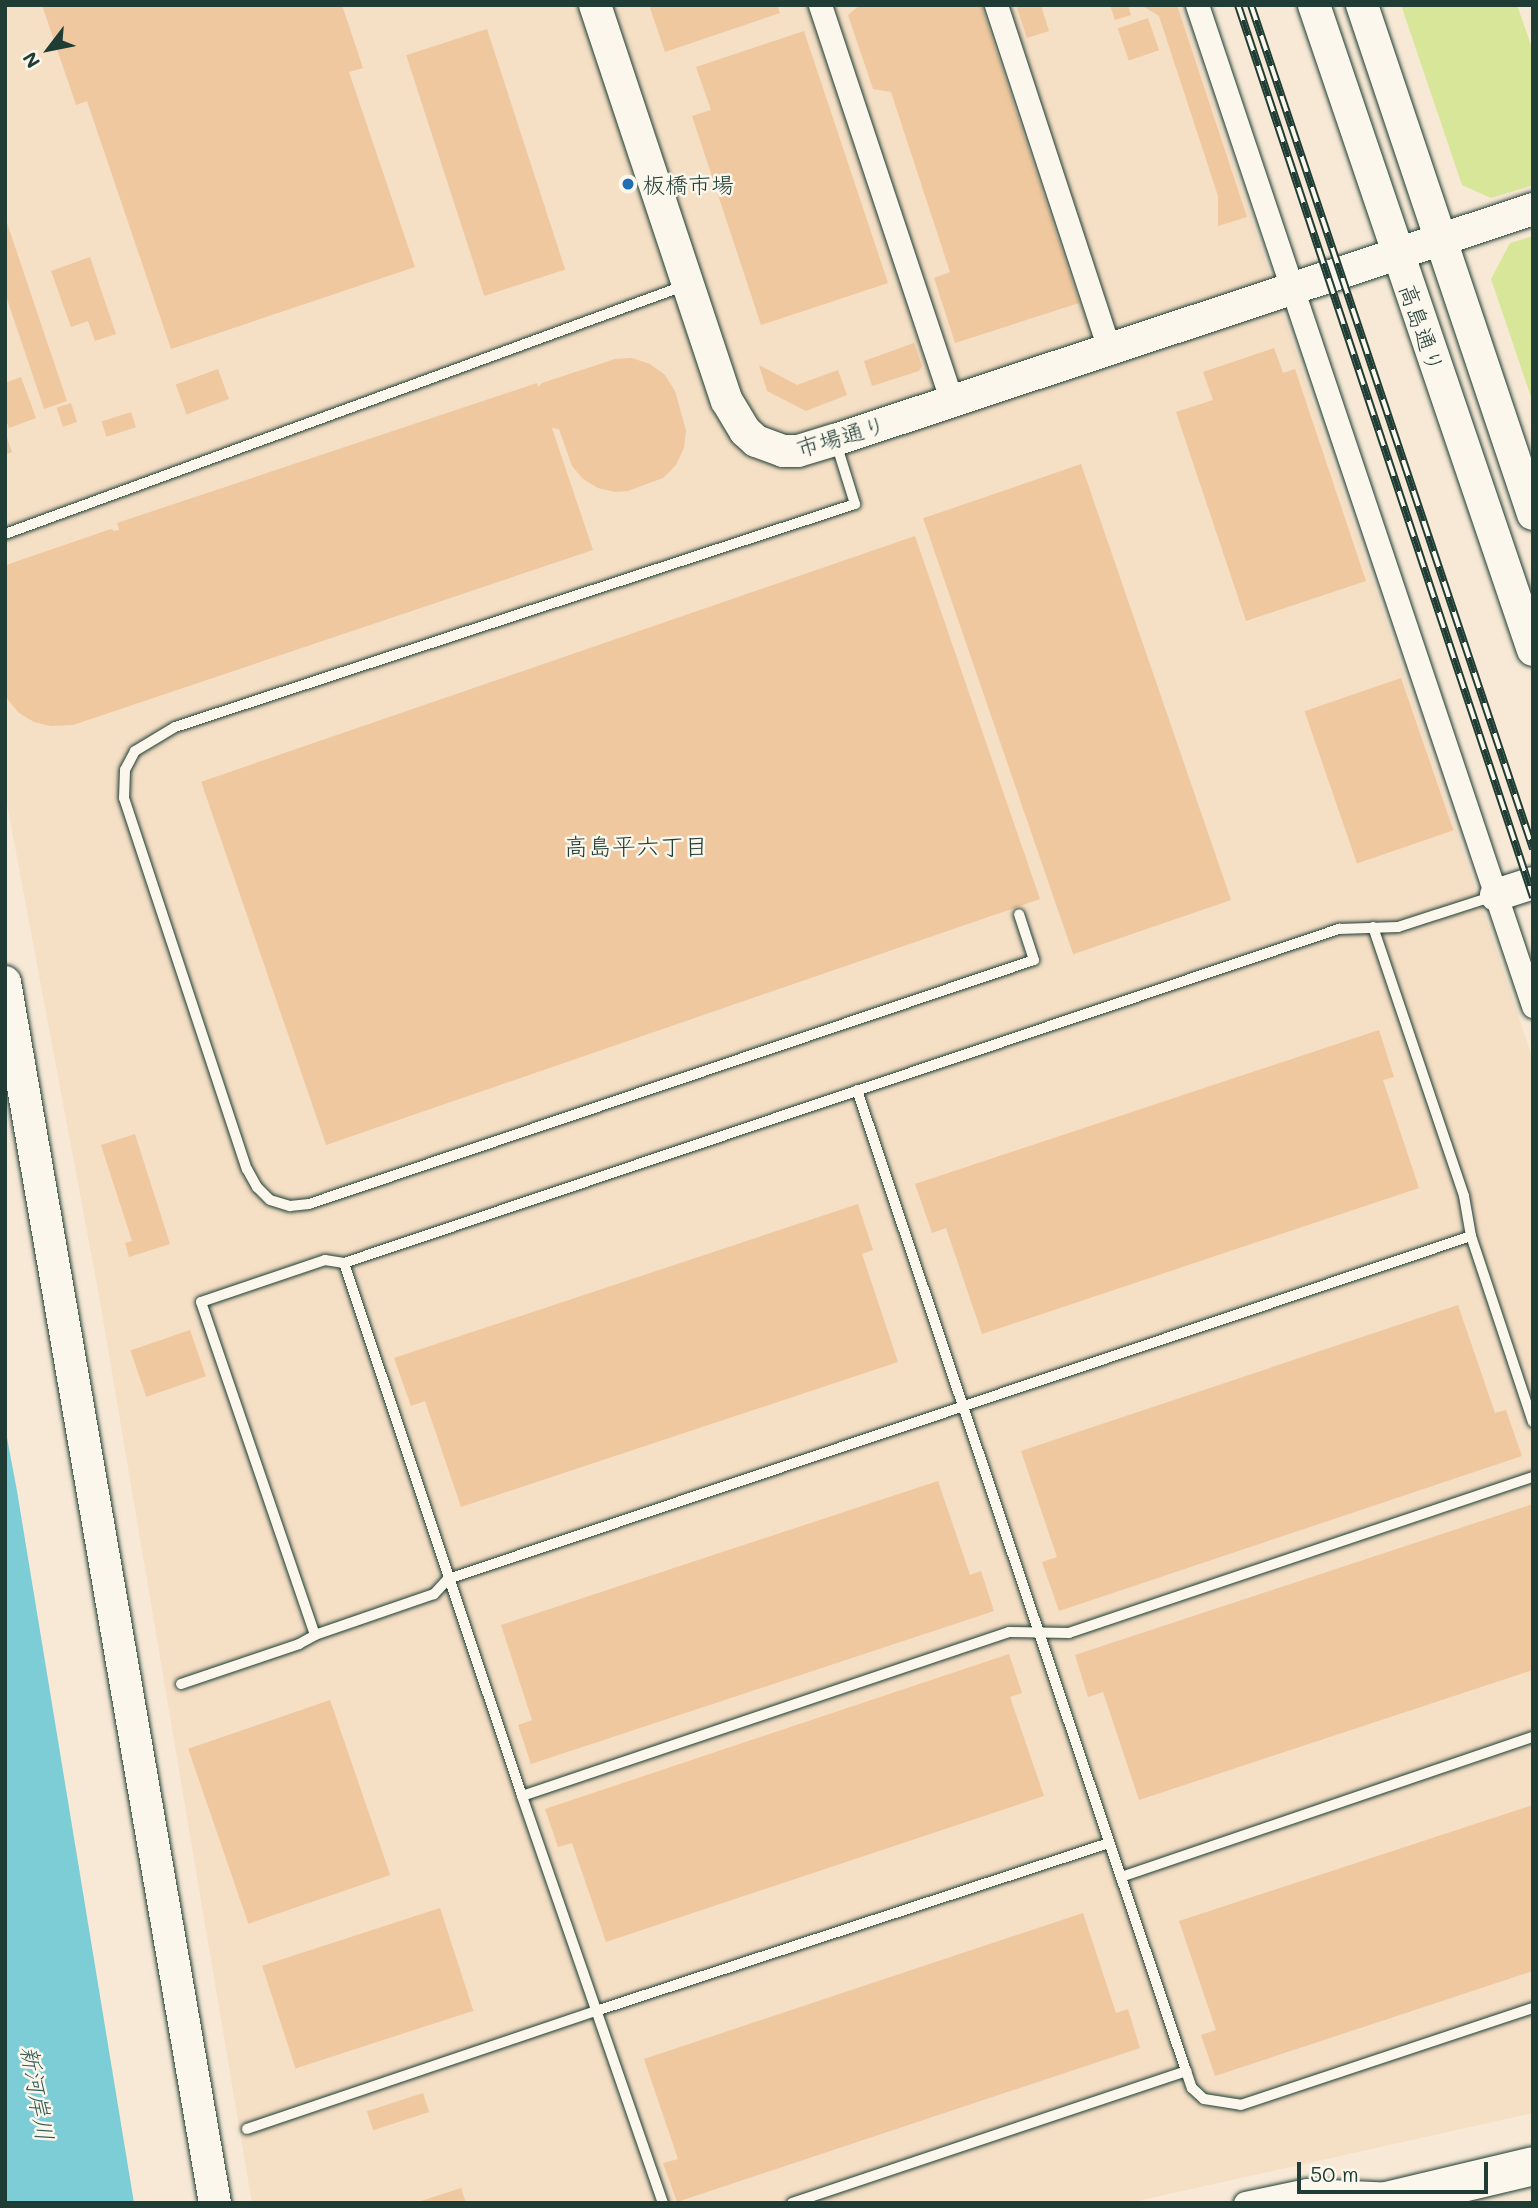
<!DOCTYPE html>
<meta charset="utf-8">
<style>
body{margin:0}
#map{position:relative;width:1538px;height:2208px;overflow:hidden;background:#f7e9d5;font-family:Mali,"Klee One",sans-serif}
div>[style]{position:absolute}
.built>*{inset:0;background:#f5dfc5}
.green>*{inset:0;background:#d7e699}
.water>*{inset:0;background:#7dcdd7}
.building>*{inset:0;background:#efc89f;transform-origin:0 0}
.roads{filter:drop-shadow(0 0 2px #1f3d34) drop-shadow(0 0 2px #1f3d34)}
.lane>*{height:10px;margin:-5px;padding:0 5px;transform-origin:5px;border-radius:5px;background:#fbf7ec}
.street>*{height:23px;margin:-11.5px;padding:0 11.5px;transform-origin:11.5px;border-radius:11.5px;background:#fbf7ec}
.secondary>*{height:32px;margin:-16px;padding:0 16px;transform-origin:16px;border-radius:16px;background:#fbf7ec}
.highway>*{height:38px;margin:-19px;padding:0 19px;transform-origin:19px;border-radius:19px;background:#fbf7ec}
.rail>*{height:8px;margin-top:-4px;transform-origin:0;background:repeating-linear-gradient(90deg,#fbf7ec 0 16px,#1f3d34 0 32px);box-sizing:border-box;border-block:2px solid #1f3d34}
.dots>*{width:19px;height:19px;translate:-50% -50%;box-sizing:border-box;border:4px solid #fbf7ec;border-radius:50%}
span{translate:-50% -50%;white-space:nowrap;text-align:center;line-height:1.15;-webkit-text-stroke:5px #fbf7ec;paint-order:stroke}
.poi-label{font-size:23px;color:#1f3d34}
.left{translate:0 -50%;text-align:left}
.street-label{font-size:23px;color:#1f3d34}
.neighbourhood-label{font-size:24px;color:#1f3d34}
.water-label{font-size:24px;color:#325a55;font-style:italic}
.frame{position:absolute;inset:0;border:7px solid #1f3d34;pointer-events:none}
.north{position:absolute;left:14px;top:14px;width:70px;height:70px;-webkit-text-stroke:5px #fbf7ec;paint-order:stroke;rotate:238deg;font-size:19px;font-weight:700;line-height:28px;text-align:center;color:#1f3d34}
.north::after{content:'';display:block;margin:auto;width:24px;height:32px;background:#1f3d34;clip-path:polygon(50% 0,100% 100%,50% 72%,0 100%)}
.scale{position:absolute;left:1297px;top:2162px;width:191px;height:32px;box-sizing:border-box;border:4px solid #1f3d34;border-top:0;padding-left:9px;font-size:21px;line-height:24px;white-space:nowrap;color:#1f3d34;-webkit-text-stroke:5px #fbf7ec;paint-order:stroke}
</style>
<div id="map">
<div class="built">
<div style="clip-path:polygon(5px 5px,1180px 5px,1533px 1060px,1533px 2113px,1128px 2203px,252px 2203px,100px 1301px,5px 793px)"></div>
</div>
<div class="green">
<div style="clip-path:polygon(1401px 5px,1517px 5px,1533px 51px,1533px 185px,1491px 198px,1462px 185px)"></div>
<div style="clip-path:polygon(1533px 236px,1533px 403px,1491px 279px,1510px 243px)"></div>
</div>
<div class="water">
<div style="clip-path:polygon(5px 1427px,17px 1491px,134px 2203px,5px 2203px)"></div>
</div>
<div class="building">
<div style="clip-path:polygon(42px 5px,342px 5px,363px 68px,349px 72px,415px 267px,171px 349px,87px 101px,76px 105px)"></div>
<div style="clip-path:polygon(649px 5px,777px 5px,780px 13px,665px 52px)"></div>
<div style="clip-path:polygon(860px 5px,981px 5px,1079px 303px,955px 343px,934px 278px,950px 272px,891px 92px,873px 89px,848px 15px)"></div>
<div style="clip-path:polygon(1016px 5px,1041px 5px,1049px 31px,1027px 38px)"></div>
<div style="clip-path:polygon(1110px 5px,1128px 5px,1131px 15px,1115px 20px)"></div>
<div style="clip-path:polygon(1141px 5px,1177px 5px,1247px 217px,1218px 226px,1218px 196px,1159px 16px)"></div>
<div style="left:1148px;top:18px;width:34px;height:32px;rotate:71deg"></div>
<div style="left:487px;top:29px;width:253px;height:85px;rotate:72deg"></div>
<div style="clip-path:polygon(804px 31px,888px 283px,761px 325px,692px 116px,711px 110px,696px 67px)"></div>
<div style="clip-path:polygon(5px 217px,67px 401px,44px 409px,5px 293px)"></div>
<div style="clip-path:polygon(90px 257px,116px 334px,95px 341px,88px 321px,71px 327px,51px 271px)"></div>
<div style="clip-path:polygon(914px 343px,922px 366px,919px 371px,872px 386px,864px 361px)"></div>
<div style="clip-path:polygon(1274px 348px,1283px 373px,1295px 369px,1366px 581px,1246px 621px,1176px 412px,1213px 400px,1203px 372px)"></div>
<div style="clip-path:polygon(632px 358px,650px 364px,665px 375px,675px 391px,686px 430px,684px 448px,676px 465px,663px 478px,628px 491px,615px 492px,598px 488px,583px 479px,572px 466px,559px 429px,552px 428px,593px 550px,73px 725px,51px 726px,34px 722px,19px 713px,8px 700px,5px 691px,5px 566px,9px 564px,111px 529px,114px 531px,119px 530px,117px 523px,537px 383px,538px 387px,542px 383px,615px 359px)"></div>
<div style="clip-path:polygon(759px 365px,797px 385px,838px 370px,847px 395px,806px 411px,767px 391px)"></div>
<div style="left:218px;top:369px;width:32px;height:45px;rotate:70deg"></div>
<div style="clip-path:polygon(21px 377px,36px 418px,9px 428px,5px 417px,5px 383px)"></div>
<div style="left:71px;top:403px;width:20px;height:15px;rotate:72deg"></div>
<div style="left:131px;top:412px;width:16px;height:31px;rotate:72deg"></div>
<div style="clip-path:polygon(5px 432px,12px 452px,5px 455px)"></div>
<div style="left:1081px;top:464px;width:461px;height:167px;rotate:71deg"></div>
<div style="left:915px;top:536px;width:384px;height:755px;rotate:71deg"></div>
<div style="left:1401px;top:678px;width:161px;height:102px;rotate:71deg"></div>
<div style="clip-path:polygon(1379px 1030px,1394px 1077px,1383px 1080px,1419px 1188px,982px 1334px,946px 1228px,932px 1233px,915px 1184px)"></div>
<div style="clip-path:polygon(135px 1134px,170px 1244px,129px 1257px,125px 1243px,132px 1241px,101px 1145px)"></div>
<div style="clip-path:polygon(858px 1204px,873px 1250px,862px 1254px,898px 1362px,461px 1507px,425px 1401px,411px 1406px,394px 1358px)"></div>
<div style="clip-path:polygon(1458px 1305px,1495px 1413px,1506px 1410px,1522px 1456px,1059px 1611px,1042px 1562px,1057px 1557px,1021px 1451px)"></div>
<div style="left:190px;top:1330px;width:49px;height:63px;rotate:71deg"></div>
<div style="clip-path:polygon(938px 1481px,970px 1575px,981px 1571px,994px 1611px,531px 1764px,518px 1725px,532px 1720px,501px 1625px)"></div>
<div style="clip-path:polygon(1533px 1504px,1533px 1670px,1139px 1800px,1103px 1692px,1088px 1697px,1075px 1655px)"></div>
<div style="clip-path:polygon(1009px 1654px,1022px 1693px,1010px 1697px,1044px 1796px,606px 1942px,572px 1843px,558px 1847px,545px 1809px)"></div>
<div style="left:330px;top:1700px;width:185px;height:150px;rotate:71deg"></div>
<div style="clip-path:polygon(1533px 1805px,1533px 1971px,1215px 2076px,1201px 2035px,1216px 2030px,1179px 1921px)"></div>
<div style="left:440px;top:1908px;width:108px;height:187px;rotate:72deg"></div>
<div style="clip-path:polygon(1083px 1913px,1116px 2013px,1128px 2009px,1140px 2048px,677px 2202px,663px 2163px,678px 2159px,644px 2059px)"></div>
<div style="left:423px;top:2093px;width:20px;height:59px;rotate:72deg"></div>
<div style="clip-path:polygon(461px 2188px,466px 2203px,418px 2203px,418px 2202px)"></div>
</div>
<div class="roads">
<div class="lane">
<div style="left:836px;top:443px;width:64px;rotate:72.7deg"></div>
<div style="left:855px;top:504px;width:716px;rotate:161.84deg"></div>
<div style="left:175px;top:727px;width:47px;rotate:149deg"></div>
<div style="left:135px;top:751px;width:21px;rotate:118deg"></div>
<div style="left:125px;top:770px;width:28px;rotate:92deg"></div>
<div style="left:124px;top:798px;width:391px;rotate:71.7deg"></div>
<div style="left:247px;top:1169px;width:21px;rotate:61deg"></div>
<div style="left:257px;top:1187px;width:18px;rotate:45deg"></div>
<div style="left:270px;top:1200px;width:21px;rotate:17deg"></div>
<div style="left:290px;top:1206px;width:19px;rotate:-6deg"></div>
<div style="left:309px;top:1204px;width:765px;rotate:-18.6deg"></div>
<div style="left:1034px;top:960px;width:48px;rotate:-108.1deg"></div>
<div style="left:5px;top:534px;width:725px;rotate:-20.08deg"></div>
<div style="left:1373px;top:927px;width:284px;rotate:71.3deg"></div>
<div style="left:1464px;top:1196px;width:41px;rotate:80.1deg"></div>
<div style="left:1471px;top:1236px;width:196px;rotate:71.6deg"></div>
<div style="left:857px;top:1090px;width:1035px;rotate:71.46deg"></div>
<div style="left:1471px;top:1236px;width:1079px;rotate:161.46deg"></div>
<div style="left:448px;top:1579px;width:21px;rotate:133deg"></div>
<div style="left:434px;top:1594px;width:126px;rotate:161deg"></div>
<div style="left:315px;top:1635px;width:352px;rotate:-108.9deg"></div>
<div style="left:201px;top:1302px;width:131px;rotate:-18.7deg"></div>
<div style="left:325px;top:1260px;width:19px;rotate:9deg"></div>
<div style="left:344px;top:1263px;width:1050px;rotate:-18.56deg"></div>
<div style="left:1339px;top:929px;width:59px;rotate:-1.9deg"></div>
<div style="left:1398px;top:927px;width:101px;rotate:-17.9deg"></div>
<div style="left:344px;top:1263px;width:562px;rotate:71.53deg"></div>
<div style="left:522px;top:1796px;width:431px;rotate:70.9deg"></div>
<div style="left:181px;top:1684px;width:125px;rotate:-18.7deg"></div>
<div style="left:299px;top:1644px;width:18px;rotate:-29deg"></div>
<div style="left:522px;top:1796px;width:514px;rotate:-18.61deg"></div>
<div style="left:1009px;top:1632px;width:60px;rotate:1deg"></div>
<div style="left:1069px;top:1633px;width:490px;rotate:-18.6deg"></div>
<div style="left:1121px;top:1877px;width:435px;rotate:-18.8deg"></div>
<div style="left:247px;top:2129px;width:372px;rotate:-18.7deg"></div>
<div style="left:599px;top:2010px;width:537px;rotate:-18.13deg"></div>
<div style="left:792px;top:2203px;width:416px;rotate:-18.5deg"></div>
<div style="left:1186px;top:2071px;width:18px;rotate:71deg"></div>
<div style="left:1192px;top:2088px;width:16px;rotate:43deg"></div>
<div style="left:1204px;top:2099px;width:37px;rotate:9deg"></div>
<div style="left:1241px;top:2105px;width:308px;rotate:-18.4deg"></div>
</div>
<div class="street">
<div style="left:820px;top:5px;width:418px;rotate:71.6deg"></div>
<div style="left:996px;top:5px;width:361px;rotate:71.8deg"></div>
<div style="left:1197px;top:5px;width:1056px;rotate:71.44deg"></div>
<div style="left:1245px;top:2203px;width:63px;rotate:-11.8deg"></div>
<div style="left:1307px;top:2190px;width:87px;rotate:2.6deg"></div>
</div>
<div class="secondary">
<div style="left:595px;top:5px;width:417px;rotate:71.6deg"></div>
<div style="left:727px;top:401px;width:35px;rotate:59deg"></div>
<div style="left:745px;top:431px;width:15px;rotate:42deg"></div>
<div style="left:756px;top:441px;width:29px;rotate:20deg"></div>
<div style="left:783px;top:451px;width:15px"></div>
<div style="left:798px;top:451px;width:39px;rotate:-17deg"></div>
<div style="left:835px;top:440px;width:735px;rotate:-18.31deg"></div>
<div style="left:1314px;top:5px;width:681px;rotate:71.25deg"></div>
<div style="left:1362px;top:5px;width:537px;rotate:71.43deg"></div>
<div style="left:1496px;top:895px;width:39px;rotate:-18deg"></div>
<div style="left:5px;top:982px;width:1239px;rotate:80.24deg"></div>
</div>
<div class="highway">
<div style="left:1378px;top:2203px;width:159px;rotate:-13.4deg"></div>
</div>
</div>
<div class="rail">
<div style="left:1238px;top:5px;width:940px;rotate:71.7deg"></div>
<div style="left:1251px;top:5px;width:890px;rotate:71.52deg"></div>
</div>
<div class="dots">
<div style="left:628px;top:184px;background:#1f6fb2"></div>
</div>
<div class="poi-label">
<span class="left" style="left:642px;top:184px">板橋市場</span>
</div>
<div class="street-label">
<span style="left:1422px;top:328px;rotate:71deg">高島通り</span>
<span style="left:841px;top:436px;rotate:-16deg">市場通り</span>
</div>
<div class="neighbourhood-label">
<span style="left:636px;top:846px">高島平六丁目</span>
</div>
<div class="water-label">
<span style="left:38px;top:2093px;rotate:80deg">新河岸川</span>
</div>
<div class="frame"></div>
<div class="north">N</div>
<div class="scale">50 m</div>
</div>
